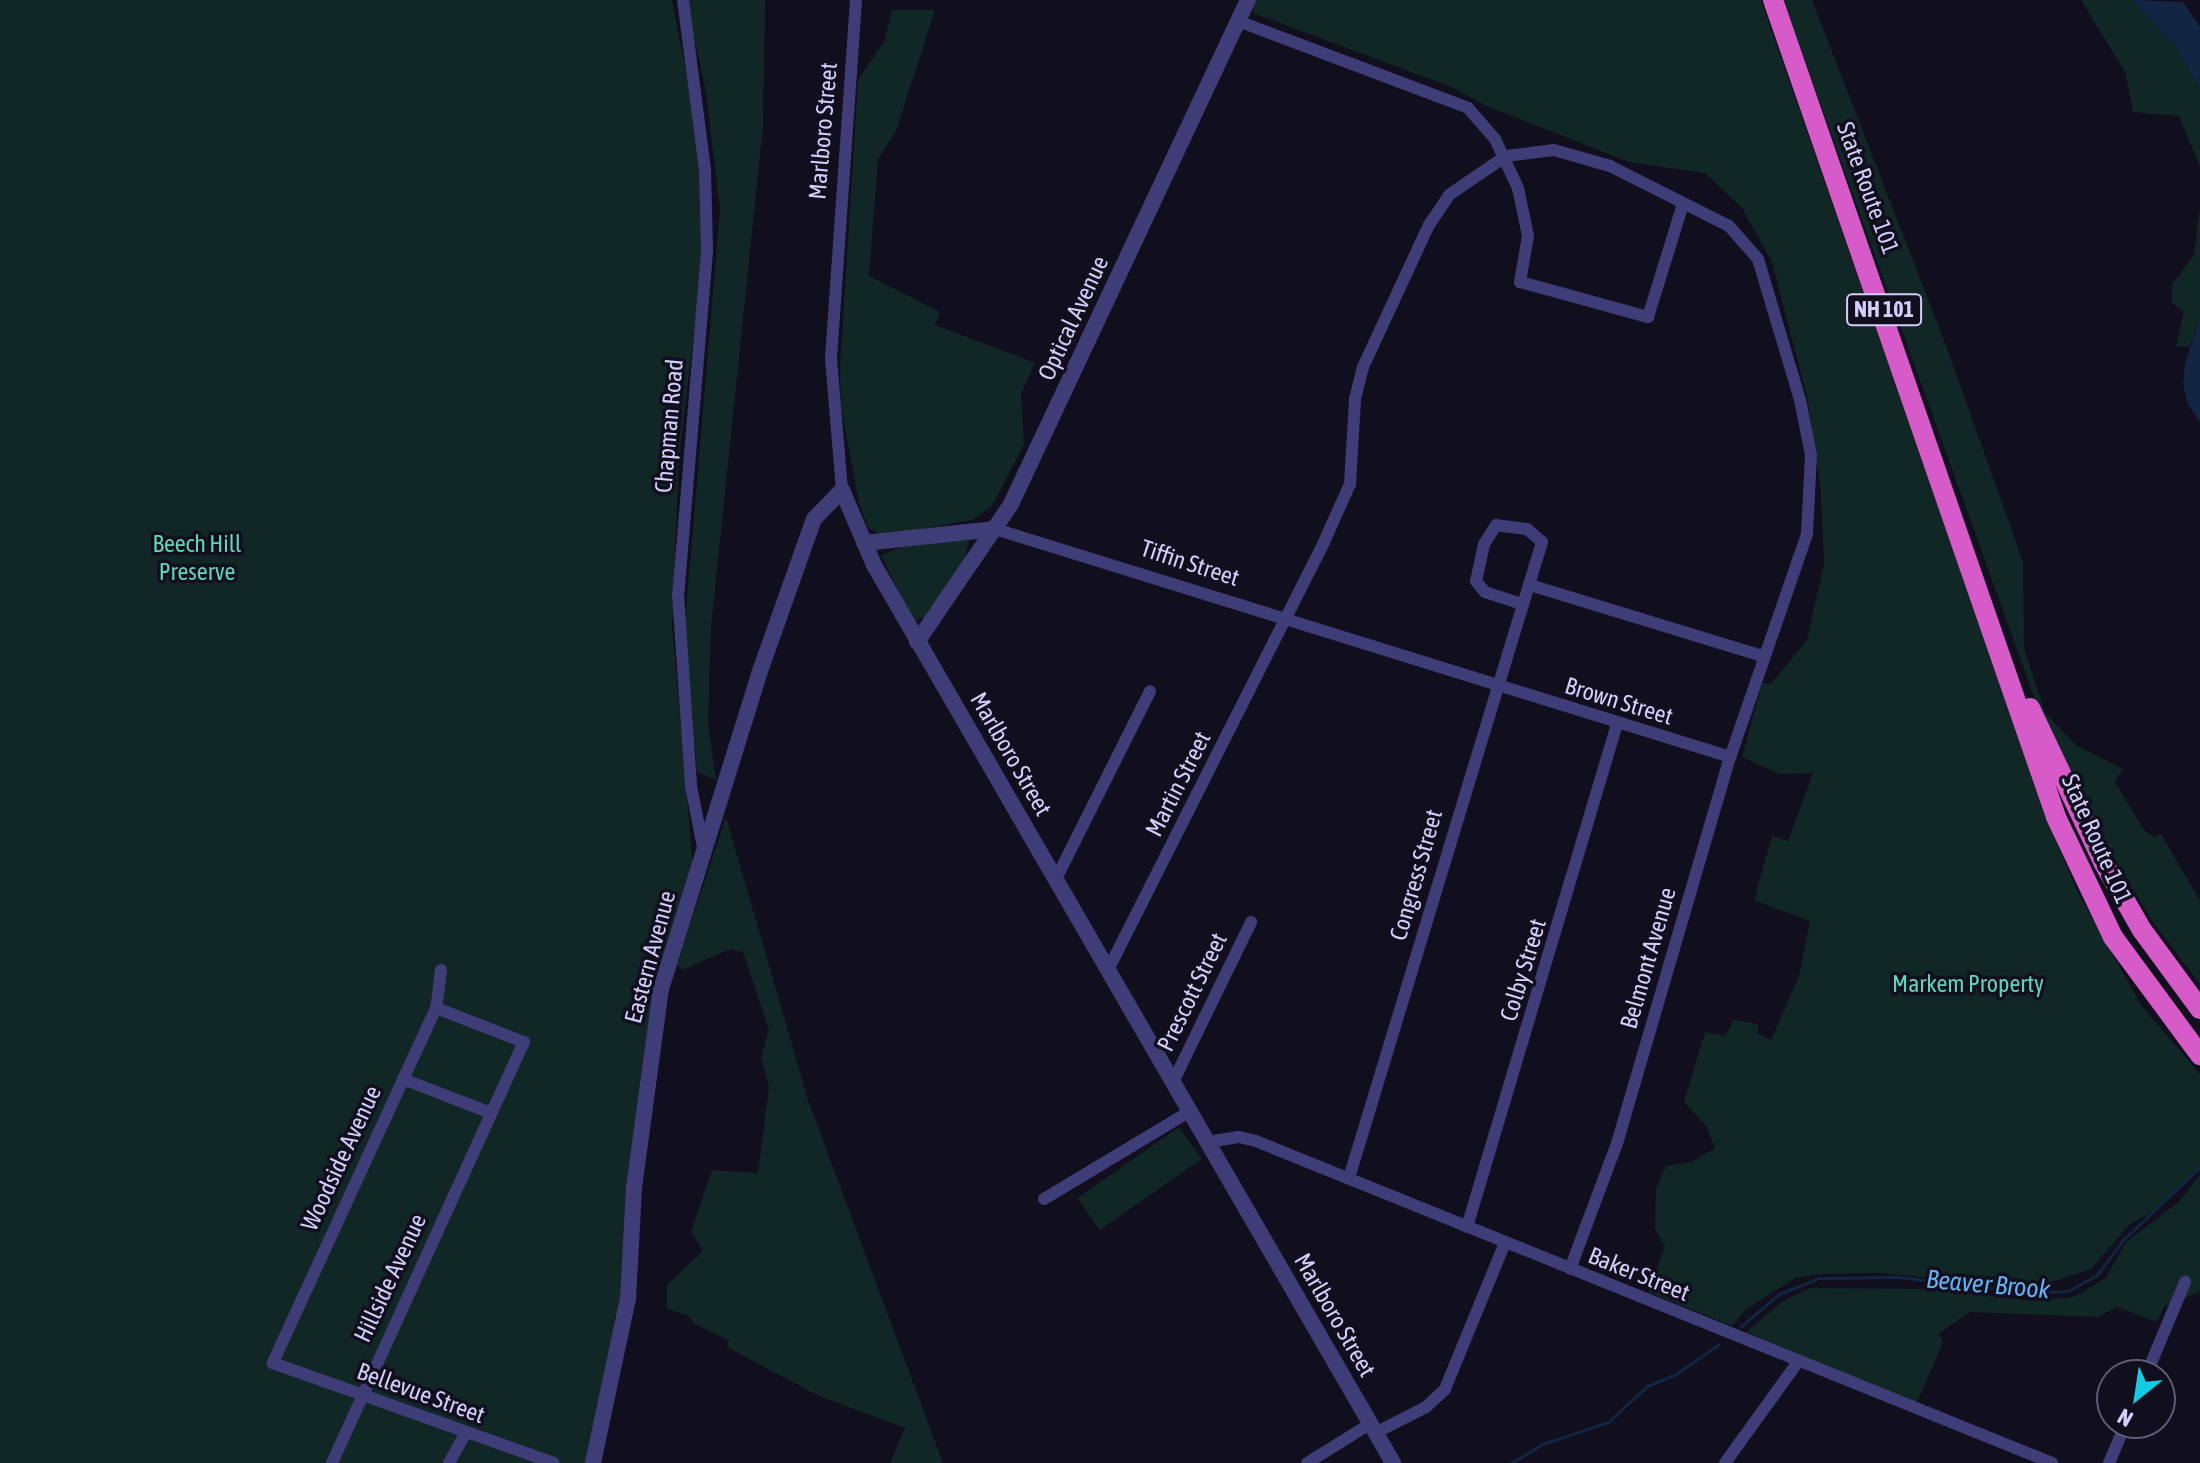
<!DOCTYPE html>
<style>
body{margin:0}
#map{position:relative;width:2200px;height:1463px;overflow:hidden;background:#110e1d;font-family:"Asap Condensed",sans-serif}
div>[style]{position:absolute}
.green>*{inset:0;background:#112726;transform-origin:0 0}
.water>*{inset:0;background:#122542}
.stream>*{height:3px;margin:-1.5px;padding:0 1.5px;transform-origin:1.5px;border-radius:1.5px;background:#122542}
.minor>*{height:12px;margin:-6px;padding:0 6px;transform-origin:6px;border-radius:6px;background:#3f3d78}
.tertiary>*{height:16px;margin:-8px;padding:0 8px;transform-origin:8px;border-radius:8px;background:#3f3d78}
.trunk>*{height:20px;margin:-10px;padding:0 10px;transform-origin:10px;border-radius:10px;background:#d65ac7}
span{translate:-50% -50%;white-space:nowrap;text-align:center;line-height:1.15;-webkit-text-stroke:7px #110e1d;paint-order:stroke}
.shield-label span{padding:2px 6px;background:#110e1d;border:2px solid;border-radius:6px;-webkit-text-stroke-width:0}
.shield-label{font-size:22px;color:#d4cefb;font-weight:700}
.street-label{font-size:24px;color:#d4cefb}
.park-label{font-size:24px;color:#61d4b8}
.water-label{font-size:26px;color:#65b0f2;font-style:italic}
.north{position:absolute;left:2096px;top:1359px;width:80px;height:80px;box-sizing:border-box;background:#110e1d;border:2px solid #5f5b76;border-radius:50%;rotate:210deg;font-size:22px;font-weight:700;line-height:32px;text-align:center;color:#d4cefb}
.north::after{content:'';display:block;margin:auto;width:28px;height:36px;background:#13cbe2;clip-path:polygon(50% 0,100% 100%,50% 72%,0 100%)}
</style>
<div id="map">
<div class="green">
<div style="clip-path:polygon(0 0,672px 0,700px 143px,703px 257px,679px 458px,672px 624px,693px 867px,651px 1013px,629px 1179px,621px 1309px,588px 1463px,0 1463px)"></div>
<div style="clip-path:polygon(686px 0,765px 0,763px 126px,711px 627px,708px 722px,716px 780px,697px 772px,685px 622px,720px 210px,706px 92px)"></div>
<div style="clip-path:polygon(1256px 0,1761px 0,2050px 826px,2076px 889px,2141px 1005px,2200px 1074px,2200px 1167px,2156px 1210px,2130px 1224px,2091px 1269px,2034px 1288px,1880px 1273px,1821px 1274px,1795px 1278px,1745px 1310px,1733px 1326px,1648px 1292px,1665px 1247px,1655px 1229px,1656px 1189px,1666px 1166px,1692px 1162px,1715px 1148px,1706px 1126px,1684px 1102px,1705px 1032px,1725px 1036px,1734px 1020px,1758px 1024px,1758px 1034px,1771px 1040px,1799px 976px,1810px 921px,1754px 900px,1772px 836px,1788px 841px,1813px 773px,1780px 774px,1742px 757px,1762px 683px,1771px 684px,1807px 640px,1824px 563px,1821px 491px,1807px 397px,1772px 262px,1742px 208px,1705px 173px,1629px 162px,1484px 105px,1454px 88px,1253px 13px)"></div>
<div style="clip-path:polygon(1783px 0,1812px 0,1947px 348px,2023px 562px,2024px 649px,2045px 713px,2077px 746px,2123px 769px,2115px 782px,2144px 830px,2154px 837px,2161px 834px,2200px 901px,2200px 984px,2154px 924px,2085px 809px,2041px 716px)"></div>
<div style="clip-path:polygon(2081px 0,2132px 0,2177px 49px,2200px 89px,2200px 167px,2179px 116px,2133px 112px,2125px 72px)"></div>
<div style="clip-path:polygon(892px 10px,935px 10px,896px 131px,878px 159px,869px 276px,940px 312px,935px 325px,1035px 363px,1021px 394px,1024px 445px,991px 507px,972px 520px,883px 536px,868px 528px,859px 503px,841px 408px,840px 367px,858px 80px,884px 42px)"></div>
<div style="clip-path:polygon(2200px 206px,2200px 319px,2190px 347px,2176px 346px,2184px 312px,2172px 303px,2172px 284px,2194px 255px)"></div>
<div style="clip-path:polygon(969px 539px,965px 558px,928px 616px,913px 621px,881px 555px,911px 544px)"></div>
<div style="clip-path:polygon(726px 817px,808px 1100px,943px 1463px,890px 1463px,905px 1428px,819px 1396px,727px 1347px,729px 1340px,694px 1324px,688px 1315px,667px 1309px,667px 1285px,703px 1251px,691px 1232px,712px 1170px,758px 1173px,769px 1087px,761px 1057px,769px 1030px,743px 952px,730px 949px,682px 970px,677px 964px)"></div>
<div style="left:1179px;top:1127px;width:39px;height:124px;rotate:55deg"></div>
<div style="clip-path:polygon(2200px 1174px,2200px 1292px,2164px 1306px,2157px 1322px,2117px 1307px,2098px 1317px,1970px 1312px,1939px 1333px,1943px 1343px,1916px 1404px,1746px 1332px,1783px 1301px,1810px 1288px,1937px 1289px,2032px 1301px,2074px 1297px,2106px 1278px,2126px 1242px,2180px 1201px)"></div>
</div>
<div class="water">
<div style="clip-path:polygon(2132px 0,2183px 2px,2200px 27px,2200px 89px,2177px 49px)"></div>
<div style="clip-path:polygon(2200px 319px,2200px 422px,2188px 405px,2183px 385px,2185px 364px)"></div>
</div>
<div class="stream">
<div style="left:1741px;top:1326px;width:50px;rotate:-40.1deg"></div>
<div style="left:1779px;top:1294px;width:43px;rotate:-21.8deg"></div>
<div style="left:1819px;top:1278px;width:80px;rotate:-0.7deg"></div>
<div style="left:1899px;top:1277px;width:132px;rotate:7deg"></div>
<div style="left:2030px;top:1293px;width:38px;rotate:-3deg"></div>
<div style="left:2068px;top:1291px;width:33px;rotate:-29deg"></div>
<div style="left:2097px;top:1275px;width:44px;rotate:-53.4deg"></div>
<div style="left:2123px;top:1240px;width:106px;rotate:-43.5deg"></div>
<div style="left:1511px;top:1463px;width:37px;rotate:-31deg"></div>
<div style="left:1543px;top:1444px;width:69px;rotate:-18.7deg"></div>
<div style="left:1608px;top:1422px;width:53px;rotate:-42.7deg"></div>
<div style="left:1647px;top:1386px;width:31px;rotate:-22deg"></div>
<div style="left:1676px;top:1374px;width:52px;rotate:-34.9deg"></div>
</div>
<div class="minor">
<div style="left:683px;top:0;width:170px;rotate:82.6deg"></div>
<div style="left:705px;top:169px;width:83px;rotate:88.6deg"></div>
<div style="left:707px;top:252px;width:343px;rotate:94.8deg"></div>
<div style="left:678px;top:594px;width:192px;rotate:86.1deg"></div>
<div style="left:691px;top:786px;width:67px;rotate:78.9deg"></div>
<div style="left:1238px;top:21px;width:246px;rotate:20.7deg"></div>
<div style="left:1468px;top:108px;width:41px;rotate:48.9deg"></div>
<div style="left:1495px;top:139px;width:54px;rotate:64.9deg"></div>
<div style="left:1518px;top:188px;width:49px;rotate:78.2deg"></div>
<div style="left:1528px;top:236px;width:47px;rotate:99.9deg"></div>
<div style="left:1520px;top:282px;width:133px;rotate:15.3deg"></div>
<div style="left:1648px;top:317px;width:118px;rotate:-72.8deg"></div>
<div style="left:842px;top:490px;width:132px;rotate:-94.8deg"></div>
<div style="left:831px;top:358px;width:359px;rotate:-86deg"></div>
<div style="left:995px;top:529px;width:770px;rotate:17.23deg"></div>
<div style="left:1530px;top:585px;width:243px;rotate:17deg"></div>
<div style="left:1056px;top:879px;width:210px;rotate:-63.4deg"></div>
<div style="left:1109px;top:968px;width:477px;rotate:-63.2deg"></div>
<div style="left:1324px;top:542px;width:64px;rotate:-65.9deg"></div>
<div style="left:1350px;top:484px;width:85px;rotate:-86.6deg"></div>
<div style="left:1355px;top:399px;width:33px;rotate:-76deg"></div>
<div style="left:1363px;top:367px;width:157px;rotate:-65.1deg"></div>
<div style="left:1429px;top:225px;width:36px;rotate:-56deg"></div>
<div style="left:1449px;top:195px;width:69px;rotate:-34.4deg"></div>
<div style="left:1506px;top:156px;width:48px;rotate:-7.1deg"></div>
<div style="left:1554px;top:150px;width:58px;rotate:15.9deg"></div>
<div style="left:1610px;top:166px;width:133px;rotate:26.8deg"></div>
<div style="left:1729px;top:226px;width:44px;rotate:48.7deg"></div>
<div style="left:1758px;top:259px;width:147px;rotate:73.4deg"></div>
<div style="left:1800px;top:400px;width:56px;rotate:78.7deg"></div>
<div style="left:1811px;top:455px;width:79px;rotate:92.9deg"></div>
<div style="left:1807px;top:534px;width:236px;rotate:109deg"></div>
<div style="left:1730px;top:757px;width:405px;rotate:106.3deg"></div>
<div style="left:1616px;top:1146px;width:131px;rotate:110.5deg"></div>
<div style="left:441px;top:970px;width:38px;rotate:97deg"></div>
<div style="left:436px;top:1008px;width:391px;rotate:114.7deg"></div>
<div style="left:273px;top:1363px;width:298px;rotate:19.6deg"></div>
<div style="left:403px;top:1079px;width:94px;rotate:21.1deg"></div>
<div style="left:1173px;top:1082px;width:178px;rotate:-64deg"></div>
<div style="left:1207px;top:1142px;width:32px;rotate:-9deg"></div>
<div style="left:1239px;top:1137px;width:17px;rotate:13deg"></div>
<div style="left:1256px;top:1141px;width:859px;rotate:22.02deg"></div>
<div style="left:1349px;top:1178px;width:665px;rotate:-73.12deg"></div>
<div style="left:1542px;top:542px;width:20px;rotate:-139deg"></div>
<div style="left:1527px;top:529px;width:31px;rotate:-173deg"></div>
<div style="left:1496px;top:525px;width:22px;rotate:122deg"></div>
<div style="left:1484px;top:544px;width:38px;rotate:102deg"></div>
<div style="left:1476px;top:581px;width:14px;rotate:51deg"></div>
<div style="left:1485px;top:592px;width:40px;rotate:18deg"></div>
<div style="left:1044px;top:1199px;width:169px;rotate:-31deg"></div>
<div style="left:1467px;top:1227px;width:525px;rotate:-73.39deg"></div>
<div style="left:2146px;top:1375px;width:101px;rotate:-67.2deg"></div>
<div style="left:1375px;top:1433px;width:57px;rotate:-27deg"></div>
<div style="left:1426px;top:1407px;width:26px;rotate:-43deg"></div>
<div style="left:1445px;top:1389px;width:158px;rotate:-67.7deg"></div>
<div style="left:332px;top:1463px;width:463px;rotate:-65.5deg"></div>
<div style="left:524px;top:1042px;width:94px;rotate:-158.9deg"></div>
<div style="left:449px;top:1463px;width:35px;rotate:-61deg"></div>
<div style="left:1307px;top:1463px;width:74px;rotate:-31.8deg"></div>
<div style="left:1725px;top:1463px;width:123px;rotate:-54.2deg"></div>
<div style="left:2109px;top:1463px;width:43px;rotate:-67deg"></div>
</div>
<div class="tertiary">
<div style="left:864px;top:543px;width:132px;rotate:-6.1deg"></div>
<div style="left:917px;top:642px;width:167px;rotate:-55.7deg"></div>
<div style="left:1011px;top:504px;width:557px;rotate:-64.82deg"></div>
<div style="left:593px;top:1463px;width:168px;rotate:-78deg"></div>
<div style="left:628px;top:1299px;width:111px;rotate:-86.9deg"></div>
<div style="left:634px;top:1188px;width:201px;rotate:-82.3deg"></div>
<div style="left:661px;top:989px;width:330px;rotate:-72.7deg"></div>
<div style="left:759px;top:674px;width:164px;rotate:-70.5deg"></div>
<div style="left:814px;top:519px;width:40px;rotate:-46deg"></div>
<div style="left:842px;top:490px;width:82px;rotate:66.9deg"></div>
<div style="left:874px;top:565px;width:1037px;rotate:59.97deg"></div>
</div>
<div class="trunk">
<div style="left:1773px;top:0;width:865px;rotate:70.89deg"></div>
<div style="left:2056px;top:817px;width:133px;rotate:64.6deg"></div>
<div style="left:2113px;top:937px;width:147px;rotate:53.6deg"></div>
<div style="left:2030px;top:708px;width:170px;rotate:64.6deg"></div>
<div style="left:2103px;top:862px;width:78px;rotate:60.2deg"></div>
<div style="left:2142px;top:930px;width:98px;rotate:53.7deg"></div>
</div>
<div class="shield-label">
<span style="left:1884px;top:310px">NH 101</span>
</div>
<div class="street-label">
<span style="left:823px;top:131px;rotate:-85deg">Marlboro Street</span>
<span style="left:1868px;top:188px;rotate:70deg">State Route 101</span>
<span style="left:1073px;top:318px;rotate:-65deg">Optical Avenue</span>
<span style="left:669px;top:426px;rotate:-85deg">Chapman Road</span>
<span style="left:1190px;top:563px;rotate:18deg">Tiffin Street</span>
<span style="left:1619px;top:701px;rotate:17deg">Brown Street</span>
<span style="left:1011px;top:754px;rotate:60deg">Marlboro Street</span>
<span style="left:1178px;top:784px;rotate:-63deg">Martin Street</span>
<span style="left:2097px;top:839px;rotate:66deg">State Route 101</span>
<span style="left:1416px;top:875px;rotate:-74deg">Congress Street</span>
<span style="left:650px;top:957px;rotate:-75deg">Eastern Avenue</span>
<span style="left:1648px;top:958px;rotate:-74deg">Belmont Avenue</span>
<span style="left:1523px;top:970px;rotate:-73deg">Colby Street</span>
<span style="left:1192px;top:992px;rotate:-64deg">Prescott Street</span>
<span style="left:341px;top:1158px;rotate:-65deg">Woodside Avenue</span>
<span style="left:1639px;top:1274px;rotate:22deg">Baker Street</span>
<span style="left:390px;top:1278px;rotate:-65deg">Hillside Avenue</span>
<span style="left:1335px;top:1315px;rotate:60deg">Marlboro Street</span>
<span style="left:421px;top:1393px;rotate:20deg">Bellevue Street</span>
</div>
<div class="park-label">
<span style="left:197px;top:558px">Beech Hill<br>Preserve</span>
<span style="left:1968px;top:984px">Markem Property</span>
</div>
<div class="water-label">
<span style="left:1988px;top:1285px;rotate:5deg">Beaver Brook</span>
</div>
<div class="north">N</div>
</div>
